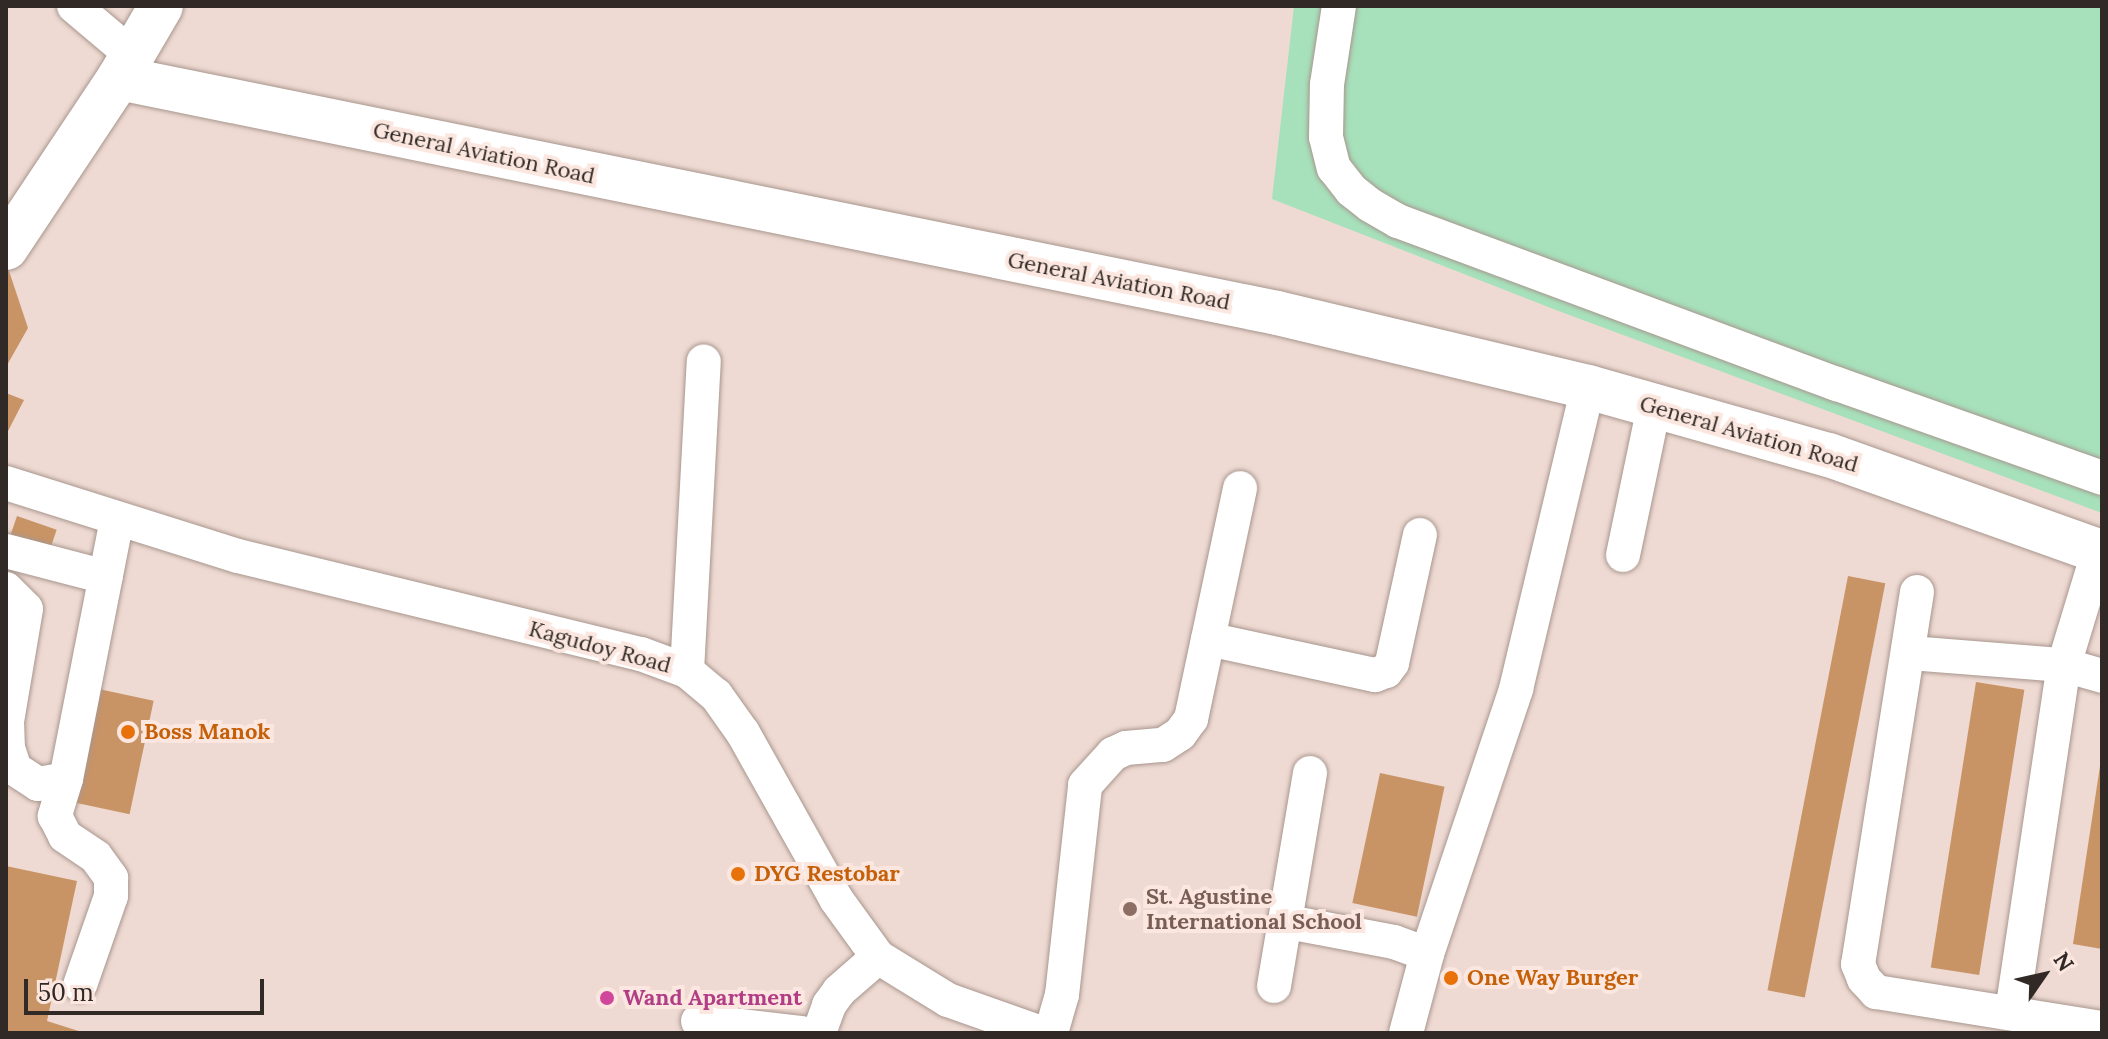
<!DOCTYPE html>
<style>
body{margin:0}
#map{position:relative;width:2108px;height:1039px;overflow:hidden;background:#eedad2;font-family:Lora,serif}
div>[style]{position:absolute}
.green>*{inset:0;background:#a6e1bb}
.building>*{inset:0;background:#c89466;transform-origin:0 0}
.roads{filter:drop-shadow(0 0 2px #a8968e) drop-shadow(0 0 2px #a8968e)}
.minor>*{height:34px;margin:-17px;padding:0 17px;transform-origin:17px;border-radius:17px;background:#fff}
.major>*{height:44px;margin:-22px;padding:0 22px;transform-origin:22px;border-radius:22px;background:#fff}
.dots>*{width:22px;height:22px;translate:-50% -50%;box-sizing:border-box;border:4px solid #fbe7df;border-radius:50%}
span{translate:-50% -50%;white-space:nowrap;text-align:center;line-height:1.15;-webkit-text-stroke:8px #fbe7df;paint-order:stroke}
.street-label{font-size:22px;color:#302926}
.food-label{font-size:22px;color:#c56008;font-weight:700}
.left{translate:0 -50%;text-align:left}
.education-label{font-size:22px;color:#785e54;font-weight:700}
.hotel-label{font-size:22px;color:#b23c85;font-weight:700}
.frame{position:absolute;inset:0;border:8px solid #302926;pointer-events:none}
.north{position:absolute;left:2004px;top:935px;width:80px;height:80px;-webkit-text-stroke:6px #fbe7df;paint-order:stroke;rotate:56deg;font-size:22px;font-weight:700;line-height:32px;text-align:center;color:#302926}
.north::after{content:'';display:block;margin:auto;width:28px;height:36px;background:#302926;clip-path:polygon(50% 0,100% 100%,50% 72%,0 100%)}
.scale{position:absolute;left:24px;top:979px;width:240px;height:36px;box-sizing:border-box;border:4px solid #302926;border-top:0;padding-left:10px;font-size:24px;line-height:28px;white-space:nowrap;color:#302926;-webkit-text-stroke:6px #fbe7df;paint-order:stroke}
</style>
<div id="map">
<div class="green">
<div style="clip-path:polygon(1294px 6px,2102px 6px,2102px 513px,1556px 310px,1272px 199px)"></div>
</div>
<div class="building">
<div style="clip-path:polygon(6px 262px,28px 328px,6px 367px)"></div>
<div style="clip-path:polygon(6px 393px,24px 400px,6px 435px)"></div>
<div style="left:17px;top:516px;width:42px;height:25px;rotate:19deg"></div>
<div style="left:1848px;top:576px;width:38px;height:422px;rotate:11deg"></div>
<div style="left:1976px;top:682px;width:49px;height:289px;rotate:9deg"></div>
<div style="left:94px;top:688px;width:61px;height:116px;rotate:12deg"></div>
<div style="clip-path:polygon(2100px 766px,2102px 766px,2102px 949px,2073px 944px)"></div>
<div style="left:1380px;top:773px;width:66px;height:133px;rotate:12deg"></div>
<div style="clip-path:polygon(6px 866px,77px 881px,47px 1021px,85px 1033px,6px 1033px)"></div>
</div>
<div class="roads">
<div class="minor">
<div style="left:74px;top:6px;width:76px;rotate:40.2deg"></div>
<div style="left:1339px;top:6px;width:79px;rotate:98.7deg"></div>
<div style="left:1327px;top:84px;width:53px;rotate:91.1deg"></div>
<div style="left:1326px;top:137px;width:32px;rotate:76deg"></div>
<div style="left:1334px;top:168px;width:28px;rotate:52deg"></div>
<div style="left:1351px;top:190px;width:24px;rotate:38deg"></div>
<div style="left:1370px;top:205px;width:32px;rotate:30deg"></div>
<div style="left:1398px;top:221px;width:468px;rotate:20.4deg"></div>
<div style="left:1837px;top:384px;width:281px;rotate:19.5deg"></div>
<div style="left:6px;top:483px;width:243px;rotate:17.5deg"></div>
<div style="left:238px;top:556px;width:415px;rotate:13.7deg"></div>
<div style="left:641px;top:654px;width:49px;rotate:20.3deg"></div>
<div style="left:687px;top:671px;width:38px;rotate:40deg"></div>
<div style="left:716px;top:695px;width:47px;rotate:54.6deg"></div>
<div style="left:743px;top:733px;width:190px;rotate:60.7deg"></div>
<div style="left:836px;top:899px;width:72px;rotate:54.1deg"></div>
<div style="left:878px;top:957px;width:82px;rotate:31.6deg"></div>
<div style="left:948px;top:1000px;width:99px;rotate:19.5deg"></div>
<div style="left:6px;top:551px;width:103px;rotate:14.6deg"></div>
<div style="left:1623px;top:555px;width:152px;rotate:-78.2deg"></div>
<div style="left:6px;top:589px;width:28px;rotate:45deg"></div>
<div style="left:26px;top:609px;width:114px;rotate:99.6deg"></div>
<div style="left:7px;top:721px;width:27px;rotate:88deg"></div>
<div style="left:8px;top:748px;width:22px;rotate:72deg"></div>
<div style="left:15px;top:769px;width:27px;rotate:33deg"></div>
<div style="left:38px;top:784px;width:28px;rotate:-10deg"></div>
<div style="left:66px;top:779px;width:264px;rotate:-78.9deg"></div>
<div style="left:1917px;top:592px;width:377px;rotate:99deg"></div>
<div style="left:1858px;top:964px;width:16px;rotate:68deg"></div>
<div style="left:1864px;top:979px;width:18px;rotate:47deg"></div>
<div style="left:1876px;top:992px;width:229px;rotate:9.1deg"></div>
<div style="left:1208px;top:639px;width:171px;rotate:12.2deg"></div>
<div style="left:1375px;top:675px;width:12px;rotate:-20deg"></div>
<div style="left:1386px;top:671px;width:10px;rotate:-53deg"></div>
<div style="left:1392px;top:663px;width:131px;rotate:-77.7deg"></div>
<div style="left:1910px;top:653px;width:154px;rotate:4.5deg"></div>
<div style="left:2064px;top:665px;width:40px;rotate:16deg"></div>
<div style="left:687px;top:671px;width:310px;rotate:-86.9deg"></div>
<div style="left:66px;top:779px;width:39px;rotate:107deg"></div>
<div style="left:55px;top:816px;width:22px;rotate:63deg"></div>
<div style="left:65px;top:836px;width:37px;rotate:34deg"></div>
<div style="left:96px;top:857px;width:26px;rotate:54deg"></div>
<div style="left:111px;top:878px;width:18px;rotate:90deg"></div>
<div style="left:111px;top:896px;width:94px;rotate:109.2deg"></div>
<div style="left:1288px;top:922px;width:108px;rotate:10.7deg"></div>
<div style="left:1394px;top:942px;width:35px;rotate:20deg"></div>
<div style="left:1274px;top:986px;width:216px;rotate:-80.4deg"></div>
<div style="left:2012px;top:1012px;width:351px;rotate:-81.5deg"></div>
<div style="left:2064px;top:665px;width:120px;rotate:-73.1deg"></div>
<div style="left:698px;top:1021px;width:105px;rotate:6.6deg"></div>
<div style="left:819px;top:1033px;width:30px;rotate:-70deg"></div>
<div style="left:829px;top:1005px;width:17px;rotate:-54deg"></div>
<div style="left:839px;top:991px;width:52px;rotate:-41.1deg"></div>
<div style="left:1051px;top:1033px;width:40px;rotate:-74deg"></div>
<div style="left:1062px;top:995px;width:211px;rotate:-83.7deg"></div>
<div style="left:1085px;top:785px;width:42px;rotate:-47.9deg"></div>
<div style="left:1113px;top:754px;width:14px;rotate:-25deg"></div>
<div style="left:1126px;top:748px;width:37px;rotate:-5deg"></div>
<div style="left:1163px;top:745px;width:20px;rotate:-33deg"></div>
<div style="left:1180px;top:734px;width:19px;rotate:-54deg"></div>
<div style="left:1191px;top:719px;width:236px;rotate:-78deg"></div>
<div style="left:1406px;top:1033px;width:82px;rotate:-75.1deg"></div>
<div style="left:1427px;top:954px;width:280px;rotate:-71.4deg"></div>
<div style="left:1516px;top:689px;width:310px;rotate:-76.6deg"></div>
</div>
<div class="major">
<div style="left:119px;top:78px;width:1182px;rotate:11.47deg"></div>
<div style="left:1277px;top:313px;width:320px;rotate:13.4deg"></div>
<div style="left:1588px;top:387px;width:250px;rotate:15.8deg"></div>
<div style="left:1829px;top:455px;width:290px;rotate:19.6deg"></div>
<div style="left:6px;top:248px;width:204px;rotate:-56.4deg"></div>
<div style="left:119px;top:78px;width:83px;rotate:-59.7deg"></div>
</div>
</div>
<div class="dots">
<div style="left:128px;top:732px;background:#e8710a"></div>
<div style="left:738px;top:874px;background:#e8710a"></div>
<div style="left:1130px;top:909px;background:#8d6e63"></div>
<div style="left:1451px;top:978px;background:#e8710a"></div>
<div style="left:607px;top:998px;background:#d1479c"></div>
</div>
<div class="street-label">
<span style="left:484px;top:153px;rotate:12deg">General Aviation Road</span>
<span style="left:1119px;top:281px;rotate:11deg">General Aviation Road</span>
<span style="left:1749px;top:434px;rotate:16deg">General Aviation Road</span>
<span style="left:600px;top:647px;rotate:15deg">Kagudoy Road</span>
</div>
<div class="food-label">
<span class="left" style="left:144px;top:732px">Boss Manok</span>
<span class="left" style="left:754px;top:874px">DYG Restobar</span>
<span class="left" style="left:1467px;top:978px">One Way Burger</span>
</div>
<div class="education-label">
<span class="left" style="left:1146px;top:909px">St. Agustine<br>International School</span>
</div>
<div class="hotel-label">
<span class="left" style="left:623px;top:998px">Wand Apartment</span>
</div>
<div class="frame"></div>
<div class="north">N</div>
<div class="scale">50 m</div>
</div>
